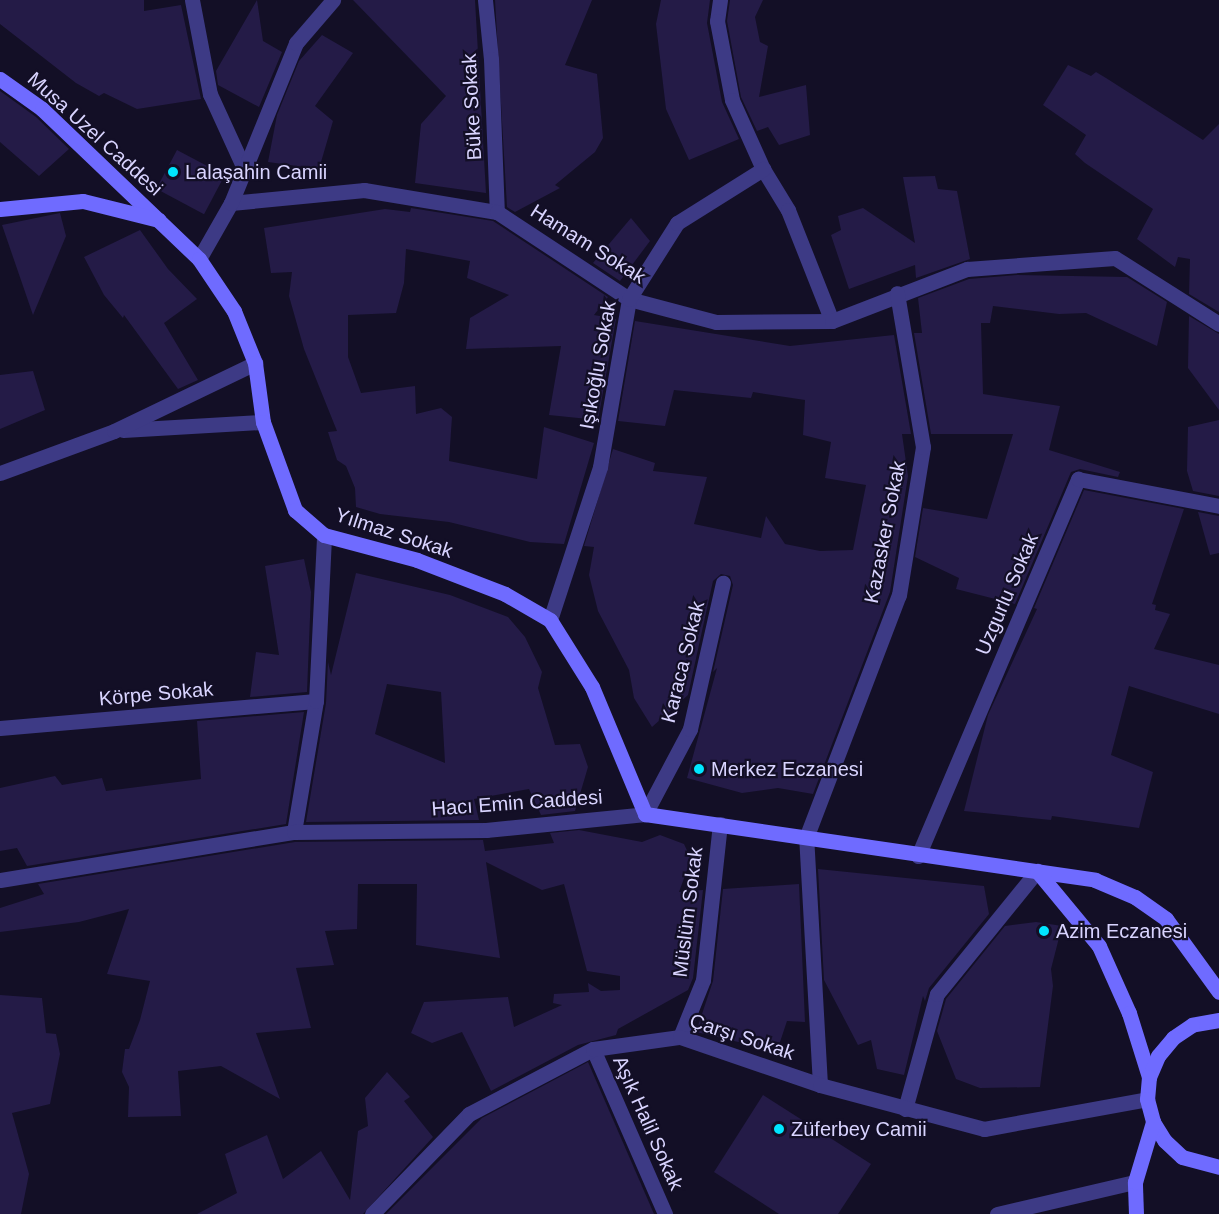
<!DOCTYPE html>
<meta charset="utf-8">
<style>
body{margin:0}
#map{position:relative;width:1219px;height:1214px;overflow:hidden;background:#130f26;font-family:Arial,sans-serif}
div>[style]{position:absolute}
.building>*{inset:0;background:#241b47;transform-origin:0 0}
.street>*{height:15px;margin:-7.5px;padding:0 7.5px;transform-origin:7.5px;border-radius:7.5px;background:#3d3a85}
.secondary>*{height:15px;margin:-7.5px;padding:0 7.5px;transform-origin:7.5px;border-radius:7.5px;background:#6f6bff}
.dots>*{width:16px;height:16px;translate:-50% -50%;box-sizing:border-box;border:3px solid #130f26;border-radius:50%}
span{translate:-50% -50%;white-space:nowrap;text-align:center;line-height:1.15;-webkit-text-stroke:4.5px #130f26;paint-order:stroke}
.street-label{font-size:20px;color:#d9d4ff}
.poi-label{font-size:20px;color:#d9d4ff}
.left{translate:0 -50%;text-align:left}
</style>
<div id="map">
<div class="building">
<div style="clip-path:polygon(0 0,144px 0,144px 11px,181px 5px,201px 99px,137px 109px,104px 93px,99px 96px,76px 83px,0 24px)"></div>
<div style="clip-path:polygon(257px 0,263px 41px,282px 52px,259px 107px,218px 85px,216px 71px)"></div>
<div style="clip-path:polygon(353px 0,475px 0,486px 193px,415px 183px,421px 124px,446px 96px)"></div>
<div style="clip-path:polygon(495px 0,592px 0,565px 65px,597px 74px,603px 138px,595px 152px,555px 185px,560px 188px,515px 212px,507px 207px)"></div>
<div style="clip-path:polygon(661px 0,710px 0,707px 23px,722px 102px,739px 139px,689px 160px,666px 109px,656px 24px)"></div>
<div style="clip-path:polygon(730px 0,763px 0,755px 17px,760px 42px,768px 46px,759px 97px,806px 85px,810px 135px,779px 145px,768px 127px,757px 131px,741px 97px,727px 21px)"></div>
<div style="clip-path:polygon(322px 35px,353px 53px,315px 106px,333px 121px,319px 169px,268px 162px,277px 115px,299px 61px)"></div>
<div style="clip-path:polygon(1068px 65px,1091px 76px,1096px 72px,1106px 78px,1203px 140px,1219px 124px,1219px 312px,1189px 294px,1190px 259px,1178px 257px,1175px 267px,1137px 239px,1153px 209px,1085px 163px,1075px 154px,1086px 135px,1043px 105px)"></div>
<div style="clip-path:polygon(0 91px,36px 117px,69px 149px,39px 176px,0 142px)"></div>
<div style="left:177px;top:150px;width:54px;height:44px;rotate:28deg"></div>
<div style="clip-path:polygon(935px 176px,938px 189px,957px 191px,970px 259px,916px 278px,915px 265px,849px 289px,831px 235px,841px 230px,838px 216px,863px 208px,915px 243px,903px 177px)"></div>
<div style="clip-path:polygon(411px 208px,493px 221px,608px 297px,594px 315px,616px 319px,598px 420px,549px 415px,561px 346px,466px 349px,470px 318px,509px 295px,467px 278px,470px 261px,406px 249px,404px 283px,396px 313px,348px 315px,348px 357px,361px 393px,415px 386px,416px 414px,441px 408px,452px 417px,449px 461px,537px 479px,544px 427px,594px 443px,564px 544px,530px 542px,449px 522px,380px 514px,356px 507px,355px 488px,346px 466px,337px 460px,328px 432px,337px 431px,304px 349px,289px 296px,292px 272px,271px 273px,264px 228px,385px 209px,410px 212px)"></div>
<div style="clip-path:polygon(60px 213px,66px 236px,33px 315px,2px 225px)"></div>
<div style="clip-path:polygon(631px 218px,650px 241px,620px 281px,593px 263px)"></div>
<div style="clip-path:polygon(140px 230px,168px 269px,197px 299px,164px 323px,198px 380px,178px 389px,124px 315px,123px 318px,104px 295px,84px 257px)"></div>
<div style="clip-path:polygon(1017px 275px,1127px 277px,1167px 302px,1157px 346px,1086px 313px,1059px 314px,993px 306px,990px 323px,981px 323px,983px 394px,1060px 406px,1049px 450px,1120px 472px,1118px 477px,1080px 469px,1071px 472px,1015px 604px,956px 589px,959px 578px,915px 557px,923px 508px,987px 519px,1013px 434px,931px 434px,914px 333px,922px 333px,918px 298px,969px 279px)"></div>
<div style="clip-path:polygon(1189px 316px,1219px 334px,1219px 410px,1188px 368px)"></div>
<div style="clip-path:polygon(635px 321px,790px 346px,894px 335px,911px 434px,902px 434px,908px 476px,890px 592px,813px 794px,778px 788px,742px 793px,687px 778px,717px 668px,713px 672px,733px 585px,730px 576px,721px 574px,713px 581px,688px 695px,652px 727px,634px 698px,629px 670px,598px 611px,589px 575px,594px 547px,584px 546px,613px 449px,655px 463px,653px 471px,707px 477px,694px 524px,761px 538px,766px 516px,785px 544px,820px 551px,853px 550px,866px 485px,825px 478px,831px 442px,803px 435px,805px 400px,753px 392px,751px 398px,674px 390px,665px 426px,618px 421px)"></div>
<div style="clip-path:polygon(33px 371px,45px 410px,0 429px,0 375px)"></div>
<div style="clip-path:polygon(1219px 420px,1219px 496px,1193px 491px,1187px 471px,1188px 427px)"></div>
<div style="clip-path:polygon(1084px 490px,1184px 509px,1152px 604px,1156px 605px,1155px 610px,1170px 614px,1154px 649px,1219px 665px,1219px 714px,1129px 686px,1111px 755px,1153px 772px,1139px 828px,1052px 816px,1051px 820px,964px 811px,988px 715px,1037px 609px,1034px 608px)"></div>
<div style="clip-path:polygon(1198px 512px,1219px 516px,1219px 553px,1210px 555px)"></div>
<div style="clip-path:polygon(304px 559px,311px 592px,307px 692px,250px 697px,256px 652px,279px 655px,265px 566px)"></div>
<div style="clip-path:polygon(evenodd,356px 573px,450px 595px,508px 617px,525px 637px,542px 672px,538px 688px,555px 745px,580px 744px,588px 767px,575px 811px,541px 815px,529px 789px,474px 799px,479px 820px,306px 822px,326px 703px,328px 662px,331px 675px,356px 573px,387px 684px,441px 692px,445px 763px,375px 734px,387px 684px)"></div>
<div style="clip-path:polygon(304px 712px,286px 824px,27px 866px,17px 848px,0 851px,0 788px,55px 776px,62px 785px,102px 778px,106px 791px,201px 779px,197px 721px)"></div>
<div style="clip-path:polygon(579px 830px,642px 842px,660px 835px,684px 844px,691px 859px,679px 892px,703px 890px,693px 978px,688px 990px,618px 1029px,616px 1035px,578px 1045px,491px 1091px,462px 1032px,432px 1043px,411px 1033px,424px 1002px,508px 997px,514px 1027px,562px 1005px,553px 1003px,554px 994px,589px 992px,588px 983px,601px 991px,620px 990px,620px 976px,587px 971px,564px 884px,542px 890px,486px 862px,500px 958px,416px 945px,417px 884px,358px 884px,357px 929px,325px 931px,334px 965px,296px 968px,311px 1028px,256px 1033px,280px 1099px,221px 1066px,178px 1071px,181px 1116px,128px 1117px,129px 1087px,122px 1072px,125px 1049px,129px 1049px,140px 1020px,150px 981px,107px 974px,129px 909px,79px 922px,0 932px,0 908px,44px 894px,38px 884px,295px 842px,483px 840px,485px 851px,554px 843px,550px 833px)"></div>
<div style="clip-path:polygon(818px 869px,984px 886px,989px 914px,929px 988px,925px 1001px,923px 996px,904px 1075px,877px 1069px,871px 1040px,858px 1045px,824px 980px)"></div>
<div style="clip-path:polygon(799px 884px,805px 1022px,787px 1021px,777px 1051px,696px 1032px,713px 981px,723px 889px)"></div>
<div style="clip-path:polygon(1036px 922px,1062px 926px,1051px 969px,1053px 986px,1040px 1087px,980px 1088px,956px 1079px,937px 1031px,946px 999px,1005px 926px)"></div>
<div style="clip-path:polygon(0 995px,42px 998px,46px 1033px,56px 1034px,60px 1054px,50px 1104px,12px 1113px,29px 1174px,21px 1214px,0 1214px)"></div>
<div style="clip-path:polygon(588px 1062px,654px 1214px,386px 1214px,482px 1118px)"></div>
<div style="clip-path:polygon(387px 1072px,410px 1097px,404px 1101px,433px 1137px,363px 1214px,197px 1214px,237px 1193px,225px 1154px,267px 1135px,283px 1179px,321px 1151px,350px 1200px,358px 1131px,368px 1126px,365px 1098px)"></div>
<div style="clip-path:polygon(763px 1095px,871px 1164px,838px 1214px,779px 1214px,714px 1172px)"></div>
</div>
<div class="street">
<div style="left:192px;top:0;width:96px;rotate:79.2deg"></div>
<div style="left:210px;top:94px;width:79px;rotate:65.4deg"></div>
<div style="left:485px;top:0;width:59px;rotate:84.2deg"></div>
<div style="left:491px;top:59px;width:153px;rotate:87.8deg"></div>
<div style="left:720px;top:0;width:21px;rotate:98deg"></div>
<div style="left:717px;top:21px;width:80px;rotate:79.2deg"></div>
<div style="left:732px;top:100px;width:76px;rotate:65.8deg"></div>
<div style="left:763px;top:169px;width:48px;rotate:58.6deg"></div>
<div style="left:788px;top:210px;width:119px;rotate:68.4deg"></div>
<div style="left:231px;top:203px;width:134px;rotate:-5.6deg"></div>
<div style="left:364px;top:190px;width:135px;rotate:9.4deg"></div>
<div style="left:497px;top:212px;width:158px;rotate:33.4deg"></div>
<div style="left:629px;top:299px;width:90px;rotate:14.8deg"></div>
<div style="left:716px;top:322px;width:116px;rotate:-0.5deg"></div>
<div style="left:832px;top:321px;width:145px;rotate:-21.1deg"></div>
<div style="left:967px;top:269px;width:148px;rotate:-4.3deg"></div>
<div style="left:1115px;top:258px;width:123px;rotate:32.4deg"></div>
<div style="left:199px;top:259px;width:64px;rotate:-60.3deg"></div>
<div style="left:231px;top:203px;width:173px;rotate:-67.9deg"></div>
<div style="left:296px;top:43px;width:57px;rotate:-49.3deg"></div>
<div style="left:123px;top:430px;width:140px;rotate:-3.3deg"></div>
<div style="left:0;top:473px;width:121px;rotate:-20.2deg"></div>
<div style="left:114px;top:431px;width:157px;rotate:-25.7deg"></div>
<div style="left:550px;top:620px;width:161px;rotate:-71.9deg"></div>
<div style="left:600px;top:467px;width:170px;rotate:-80.2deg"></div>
<div style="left:629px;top:299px;width:90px;rotate:-57.7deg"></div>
<div style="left:677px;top:223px;width:102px;rotate:-32.1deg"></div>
<div style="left:0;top:728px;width:317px;rotate:-4.9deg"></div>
<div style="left:294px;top:832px;width:133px;rotate:-80.5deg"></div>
<div style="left:316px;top:701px;width:166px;rotate:-87.2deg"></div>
<div style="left:918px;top:856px;width:410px;rotate:-67deg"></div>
<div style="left:1078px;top:479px;width:144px;rotate:10.8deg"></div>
<div style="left:0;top:880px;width:298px;rotate:-9.3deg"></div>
<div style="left:294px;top:832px;width:192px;rotate:-0.6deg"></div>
<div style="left:486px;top:830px;width:160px;rotate:-5.7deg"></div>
<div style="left:645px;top:814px;width:96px;rotate:-62.1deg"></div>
<div style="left:690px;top:729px;width:150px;rotate:-77.3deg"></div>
<div style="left:680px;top:1037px;width:61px;rotate:-68deg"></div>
<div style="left:703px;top:980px;width:157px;rotate:-83.8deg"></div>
<div style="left:593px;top:1049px;width:180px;rotate:66.4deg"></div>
<div style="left:820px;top:1085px;width:247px;rotate:-93.2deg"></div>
<div style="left:806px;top:838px;width:260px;rotate:-69.1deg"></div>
<div style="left:899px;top:595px;width:150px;rotate:-80.8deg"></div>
<div style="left:923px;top:447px;width:156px;rotate:-99.6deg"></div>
<div style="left:905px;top:1109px;width:119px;rotate:-74.5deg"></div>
<div style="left:937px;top:994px;width:159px;rotate:-50.9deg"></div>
<div style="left:372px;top:1214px;width:139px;rotate:-45.9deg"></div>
<div style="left:469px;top:1114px;width:140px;rotate:-27.7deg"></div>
<div style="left:593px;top:1049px;width:88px;rotate:-7.9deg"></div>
<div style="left:680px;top:1037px;width:148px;rotate:18.9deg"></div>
<div style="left:820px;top:1085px;width:170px;rotate:15deg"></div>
<div style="left:984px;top:1129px;width:166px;rotate:-10.4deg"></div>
<div style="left:997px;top:1214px;width:142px;rotate:-13.1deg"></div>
</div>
<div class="secondary">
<div style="left:0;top:79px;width:52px;rotate:35.5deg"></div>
<div style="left:42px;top:109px;width:217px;rotate:43.7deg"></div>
<div style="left:199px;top:259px;width:63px;rotate:56.1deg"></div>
<div style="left:234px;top:311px;width:56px;rotate:68deg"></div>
<div style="left:255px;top:363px;width:60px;rotate:82.3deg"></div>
<div style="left:263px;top:422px;width:94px;rotate:70deg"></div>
<div style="left:295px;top:510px;width:38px;rotate:41deg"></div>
<div style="left:324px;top:535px;width:96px;rotate:15deg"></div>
<div style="left:417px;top:560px;width:94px;rotate:21.1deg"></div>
<div style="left:505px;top:594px;width:52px;rotate:30deg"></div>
<div style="left:550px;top:620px;width:79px;rotate:57.9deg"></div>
<div style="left:592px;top:687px;width:138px;rotate:67.3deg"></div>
<div style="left:645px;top:814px;width:455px;rotate:8.3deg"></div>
<div style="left:1095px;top:880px;width:43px;rotate:23deg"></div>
<div style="left:1135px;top:897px;width:38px;rotate:35deg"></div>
<div style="left:1166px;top:919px;width:90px;rotate:54deg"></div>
<div style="left:0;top:209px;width:83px;rotate:-5.5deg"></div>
<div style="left:83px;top:201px;width:78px;rotate:14deg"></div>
<div style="left:1037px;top:871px;width:97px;rotate:50.4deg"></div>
<div style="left:1099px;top:946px;width:73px;rotate:65.9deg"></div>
<div style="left:1129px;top:1013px;width:67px;rotate:72.6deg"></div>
<div style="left:1219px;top:1020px;width:27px;rotate:170deg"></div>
<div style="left:1192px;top:1025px;width:23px;rotate:146deg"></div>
<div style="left:1173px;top:1038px;width:23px;rotate:130deg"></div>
<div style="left:1158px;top:1056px;width:23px;rotate:113deg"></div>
<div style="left:1149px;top:1077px;width:22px;rotate:95deg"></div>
<div style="left:1147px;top:1099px;width:24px;rotate:75deg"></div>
<div style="left:1153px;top:1122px;width:22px;rotate:58deg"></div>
<div style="left:1165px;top:1141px;width:23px;rotate:43deg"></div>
<div style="left:1182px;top:1157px;width:38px;rotate:15deg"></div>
<div style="left:1136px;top:1214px;width:32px;rotate:-92deg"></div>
<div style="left:1135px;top:1182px;width:63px;rotate:-73.3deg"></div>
</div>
<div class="dots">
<div style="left:173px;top:172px;background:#00e5ff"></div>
<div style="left:699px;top:769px;background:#00e5ff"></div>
<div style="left:1044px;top:931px;background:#00e5ff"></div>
<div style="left:779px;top:1129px;background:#00e5ff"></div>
</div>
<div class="street-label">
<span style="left:472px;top:107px;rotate:-93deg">Büke Sokak</span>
<span style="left:95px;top:134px;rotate:42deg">Musa Uzel Caddesi</span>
<span style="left:588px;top:244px;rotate:32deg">Hamam Sokak</span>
<span style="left:598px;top:365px;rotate:-80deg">Işıkoğlu Sokak</span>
<span style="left:885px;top:532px;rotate:-79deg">Kazasker Sokak</span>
<span style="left:394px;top:533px;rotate:18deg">Yılmaz Sokak</span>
<span style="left:1007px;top:594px;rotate:-67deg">Uzgurlu Sokak</span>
<span style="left:683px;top:662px;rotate:-76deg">Karaca Sokak</span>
<span style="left:156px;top:694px;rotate:-5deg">Körpe Sokak</span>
<span style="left:517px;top:803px;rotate:-4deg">Hacı Emin Caddesi</span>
<span style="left:688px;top:912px;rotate:-83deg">Müslüm Sokak</span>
<span style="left:742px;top:1037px;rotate:18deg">Çarşı Sokak</span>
<span style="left:648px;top:1123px;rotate:66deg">Aşık Halil Sokak</span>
</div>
<div class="poi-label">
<span class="left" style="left:185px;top:172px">Lalaşahin Camii</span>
<span class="left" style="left:711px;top:769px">Merkez Eczanesi</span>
<span class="left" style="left:1056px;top:931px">Azim Eczanesi</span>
<span class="left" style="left:791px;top:1129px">Züferbey Camii</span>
</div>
</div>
